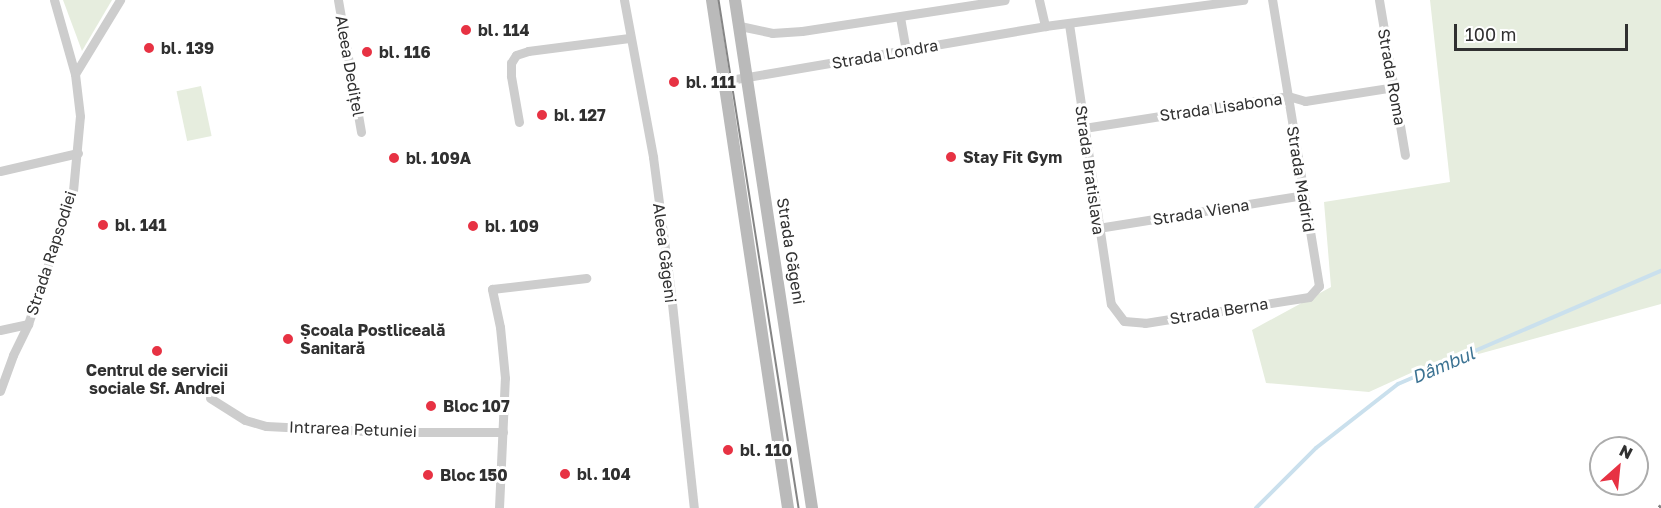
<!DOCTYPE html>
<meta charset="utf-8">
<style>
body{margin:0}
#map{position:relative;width:1661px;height:508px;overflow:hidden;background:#fff;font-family:"Golos Text",sans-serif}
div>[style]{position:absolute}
.green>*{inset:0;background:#e6edde;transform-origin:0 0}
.stream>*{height:4px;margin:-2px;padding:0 2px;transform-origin:2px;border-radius:2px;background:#cae0ed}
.minor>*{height:9px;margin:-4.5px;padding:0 4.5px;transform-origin:4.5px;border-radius:4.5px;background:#cdcdcd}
.secondary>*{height:12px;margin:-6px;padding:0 6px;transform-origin:6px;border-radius:6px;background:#bababa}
.tram>*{height:1.5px;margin:-0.75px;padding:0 0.75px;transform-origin:0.75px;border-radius:0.75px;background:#858585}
.rail>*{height:4px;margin-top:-2px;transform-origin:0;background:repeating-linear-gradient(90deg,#858585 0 6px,transparent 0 10.5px)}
.dots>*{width:16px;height:16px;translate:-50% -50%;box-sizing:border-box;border:3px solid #fff;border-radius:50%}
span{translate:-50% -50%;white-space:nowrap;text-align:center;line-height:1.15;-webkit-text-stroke:6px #fff;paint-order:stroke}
.poi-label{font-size:16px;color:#303030;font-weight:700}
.left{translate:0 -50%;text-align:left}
.street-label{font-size:16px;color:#303030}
.water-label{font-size:18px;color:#3c7393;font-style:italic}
.north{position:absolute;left:1589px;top:436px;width:60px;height:60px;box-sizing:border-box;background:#fff;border:2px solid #acacac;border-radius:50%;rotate:27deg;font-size:16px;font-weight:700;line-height:24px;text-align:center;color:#303030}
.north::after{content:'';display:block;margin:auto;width:21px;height:27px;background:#e73243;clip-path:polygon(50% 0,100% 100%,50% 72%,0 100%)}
.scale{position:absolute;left:1454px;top:24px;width:174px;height:27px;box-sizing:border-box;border:3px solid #303030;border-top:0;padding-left:8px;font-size:18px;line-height:21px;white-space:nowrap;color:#303030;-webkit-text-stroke:4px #fff;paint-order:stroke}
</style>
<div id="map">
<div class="green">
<div style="clip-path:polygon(63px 0,112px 0,82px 51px)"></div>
<div style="clip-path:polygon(1430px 0,1661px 0,1661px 304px,1413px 372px,1369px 392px,1266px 383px,1252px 330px,1331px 287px,1324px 202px,1450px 182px)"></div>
<div style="left:201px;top:86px;width:51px;height:25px;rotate:78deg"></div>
</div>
<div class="stream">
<div style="left:1256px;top:508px;width:85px;rotate:-45deg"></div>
<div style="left:1316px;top:448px;width:104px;rotate:-38deg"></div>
<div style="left:1398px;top:384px;width:286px;rotate:-23.3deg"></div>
</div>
<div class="minor">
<div style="left:338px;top:0;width:134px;rotate:80.1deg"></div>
<div style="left:624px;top:0;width:160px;rotate:79.5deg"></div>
<div style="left:653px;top:157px;width:138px;rotate:82.5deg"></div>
<div style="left:671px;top:294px;width:215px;rotate:83.9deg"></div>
<div style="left:1039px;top:0;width:27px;rotate:77deg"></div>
<div style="left:1379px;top:0;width:157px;rotate:80.5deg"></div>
<div style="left:900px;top:17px;width:34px;rotate:80deg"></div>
<div style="left:1069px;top:24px;width:283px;rotate:81.5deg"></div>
<div style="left:1111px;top:304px;width:21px;rotate:53deg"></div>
<div style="left:1124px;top:321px;width:21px;rotate:5deg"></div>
<div style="left:1145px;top:323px;width:166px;rotate:-9deg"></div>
<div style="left:1309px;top:297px;width:15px;rotate:-48deg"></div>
<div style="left:1319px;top:286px;width:290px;rotate:-99.3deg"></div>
<div style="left:740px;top:26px;width:33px;rotate:12deg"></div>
<div style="left:772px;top:33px;width:30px;rotate:-4deg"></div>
<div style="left:802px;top:31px;width:205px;rotate:-8.7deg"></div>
<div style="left:75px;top:74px;width:87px;rotate:-58.7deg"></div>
<div style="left:724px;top:81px;width:326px;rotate:-9.7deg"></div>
<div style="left:1045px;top:26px;width:200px;rotate:-7.5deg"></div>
<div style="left:519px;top:122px;width:47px;rotate:-99.9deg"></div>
<div style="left:511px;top:76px;width:13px;rotate:-90deg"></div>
<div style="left:511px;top:63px;width:9px;rotate:-58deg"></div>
<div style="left:516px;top:55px;width:13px;rotate:-18deg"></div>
<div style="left:528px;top:51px;width:102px;rotate:-7.3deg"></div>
<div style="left:1084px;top:128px;width:206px;rotate:-8.9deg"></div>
<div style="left:1288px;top:96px;width:18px;rotate:16deg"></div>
<div style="left:1305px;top:101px;width:90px;rotate:-8.9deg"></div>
<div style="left:0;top:171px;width:80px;rotate:-13deg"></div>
<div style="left:1098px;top:228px;width:208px;rotate:-9.1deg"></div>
<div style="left:0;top:330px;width:29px;rotate:-12deg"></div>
<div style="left:0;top:391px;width:38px;rotate:-70deg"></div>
<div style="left:13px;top:355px;width:34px;rotate:-64deg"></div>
<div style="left:28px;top:324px;width:140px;rotate:-71.3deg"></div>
<div style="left:73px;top:191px;width:75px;rotate:-84.7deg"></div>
<div style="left:80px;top:116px;width:42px;rotate:-96.8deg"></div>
<div style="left:75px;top:74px;width:77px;rotate:-105.8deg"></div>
<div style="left:210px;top:398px;width:41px;rotate:32.2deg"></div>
<div style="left:245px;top:420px;width:22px;rotate:16deg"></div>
<div style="left:266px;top:426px;width:120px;rotate:2.9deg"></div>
<div style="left:386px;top:432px;width:117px"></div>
<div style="left:499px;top:508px;width:130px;rotate:-87.4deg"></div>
<div style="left:505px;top:378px;width:51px;rotate:-95.6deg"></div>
<div style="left:500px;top:327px;width:39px;rotate:-102deg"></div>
<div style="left:492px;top:289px;width:95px;rotate:-6.7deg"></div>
</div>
<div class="secondary">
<div style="left:712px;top:0;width:514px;rotate:81.49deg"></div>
<div style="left:735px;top:0;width:514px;rotate:81.38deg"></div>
</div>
<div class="tram">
<div style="left:719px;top:0;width:514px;rotate:81.05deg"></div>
</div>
<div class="rail">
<div style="left:1659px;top:508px;width:3px;rotate:-45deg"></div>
</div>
<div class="dots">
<div style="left:466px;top:30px;background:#e73243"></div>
<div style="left:149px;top:48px;background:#e73243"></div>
<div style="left:367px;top:52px;background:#e73243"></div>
<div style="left:674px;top:82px;background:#e73243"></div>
<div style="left:542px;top:115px;background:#e73243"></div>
<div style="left:951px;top:157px;background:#e73243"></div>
<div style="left:394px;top:158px;background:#e73243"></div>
<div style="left:103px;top:225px;background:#e73243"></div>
<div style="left:473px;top:226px;background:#e73243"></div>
<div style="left:288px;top:339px;background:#e73243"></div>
<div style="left:157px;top:351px;background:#e73243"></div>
<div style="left:431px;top:406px;background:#e73243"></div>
<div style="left:728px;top:450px;background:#e73243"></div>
<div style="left:565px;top:474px;background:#e73243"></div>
<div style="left:428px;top:475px;background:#e73243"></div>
</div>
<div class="poi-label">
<span class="left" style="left:478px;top:30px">bl. 114</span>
<span class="left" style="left:161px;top:48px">bl. 139</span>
<span class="left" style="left:379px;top:52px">bl. 116</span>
<span class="left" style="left:686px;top:82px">bl. 111</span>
<span class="left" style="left:554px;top:115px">bl. 127</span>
<span class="left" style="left:963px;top:157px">Stay Fit Gym</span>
<span class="left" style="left:406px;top:158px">bl. 109A</span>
<span class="left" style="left:115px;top:225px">bl. 141</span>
<span class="left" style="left:485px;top:226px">bl. 109</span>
<span class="left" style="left:300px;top:339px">Școala Postliceală<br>Sanitară</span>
<span style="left:157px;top:379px">Centrul de servicii<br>sociale Sf. Andrei</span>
<span class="left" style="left:443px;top:406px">Bloc 107</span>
<span class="left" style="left:740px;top:450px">bl. 110</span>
<span class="left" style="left:577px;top:474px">bl. 104</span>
<span class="left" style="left:440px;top:475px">Bloc 150</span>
</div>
<div class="street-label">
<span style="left:885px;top:54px;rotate:-10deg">Strada Londra</span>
<span style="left:350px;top:66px;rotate:80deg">Aleea Dedițel</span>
<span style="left:1392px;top:77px;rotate:80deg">Strada Roma</span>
<span style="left:1221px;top:107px;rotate:-8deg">Strada Lisabona</span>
<span style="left:1090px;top:170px;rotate:82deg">Strada Bratislava</span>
<span style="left:1301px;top:179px;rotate:81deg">Strada Madrid</span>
<span style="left:1201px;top:212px;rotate:-9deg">Strada Viena</span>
<span style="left:791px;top:251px;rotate:81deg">Strada Găgeni</span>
<span style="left:51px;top:253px;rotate:-72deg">Strada Rapsodiei</span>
<span style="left:665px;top:253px;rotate:83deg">Aleea Găgeni</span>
<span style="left:1219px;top:311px;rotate:-9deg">Strada Berna</span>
<span style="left:353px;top:429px;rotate:2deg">Intrarea Petuniei</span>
</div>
<div class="water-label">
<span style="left:1443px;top:365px;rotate:-23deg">Dâmbul</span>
</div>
<div class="north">N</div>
<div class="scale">100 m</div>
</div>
